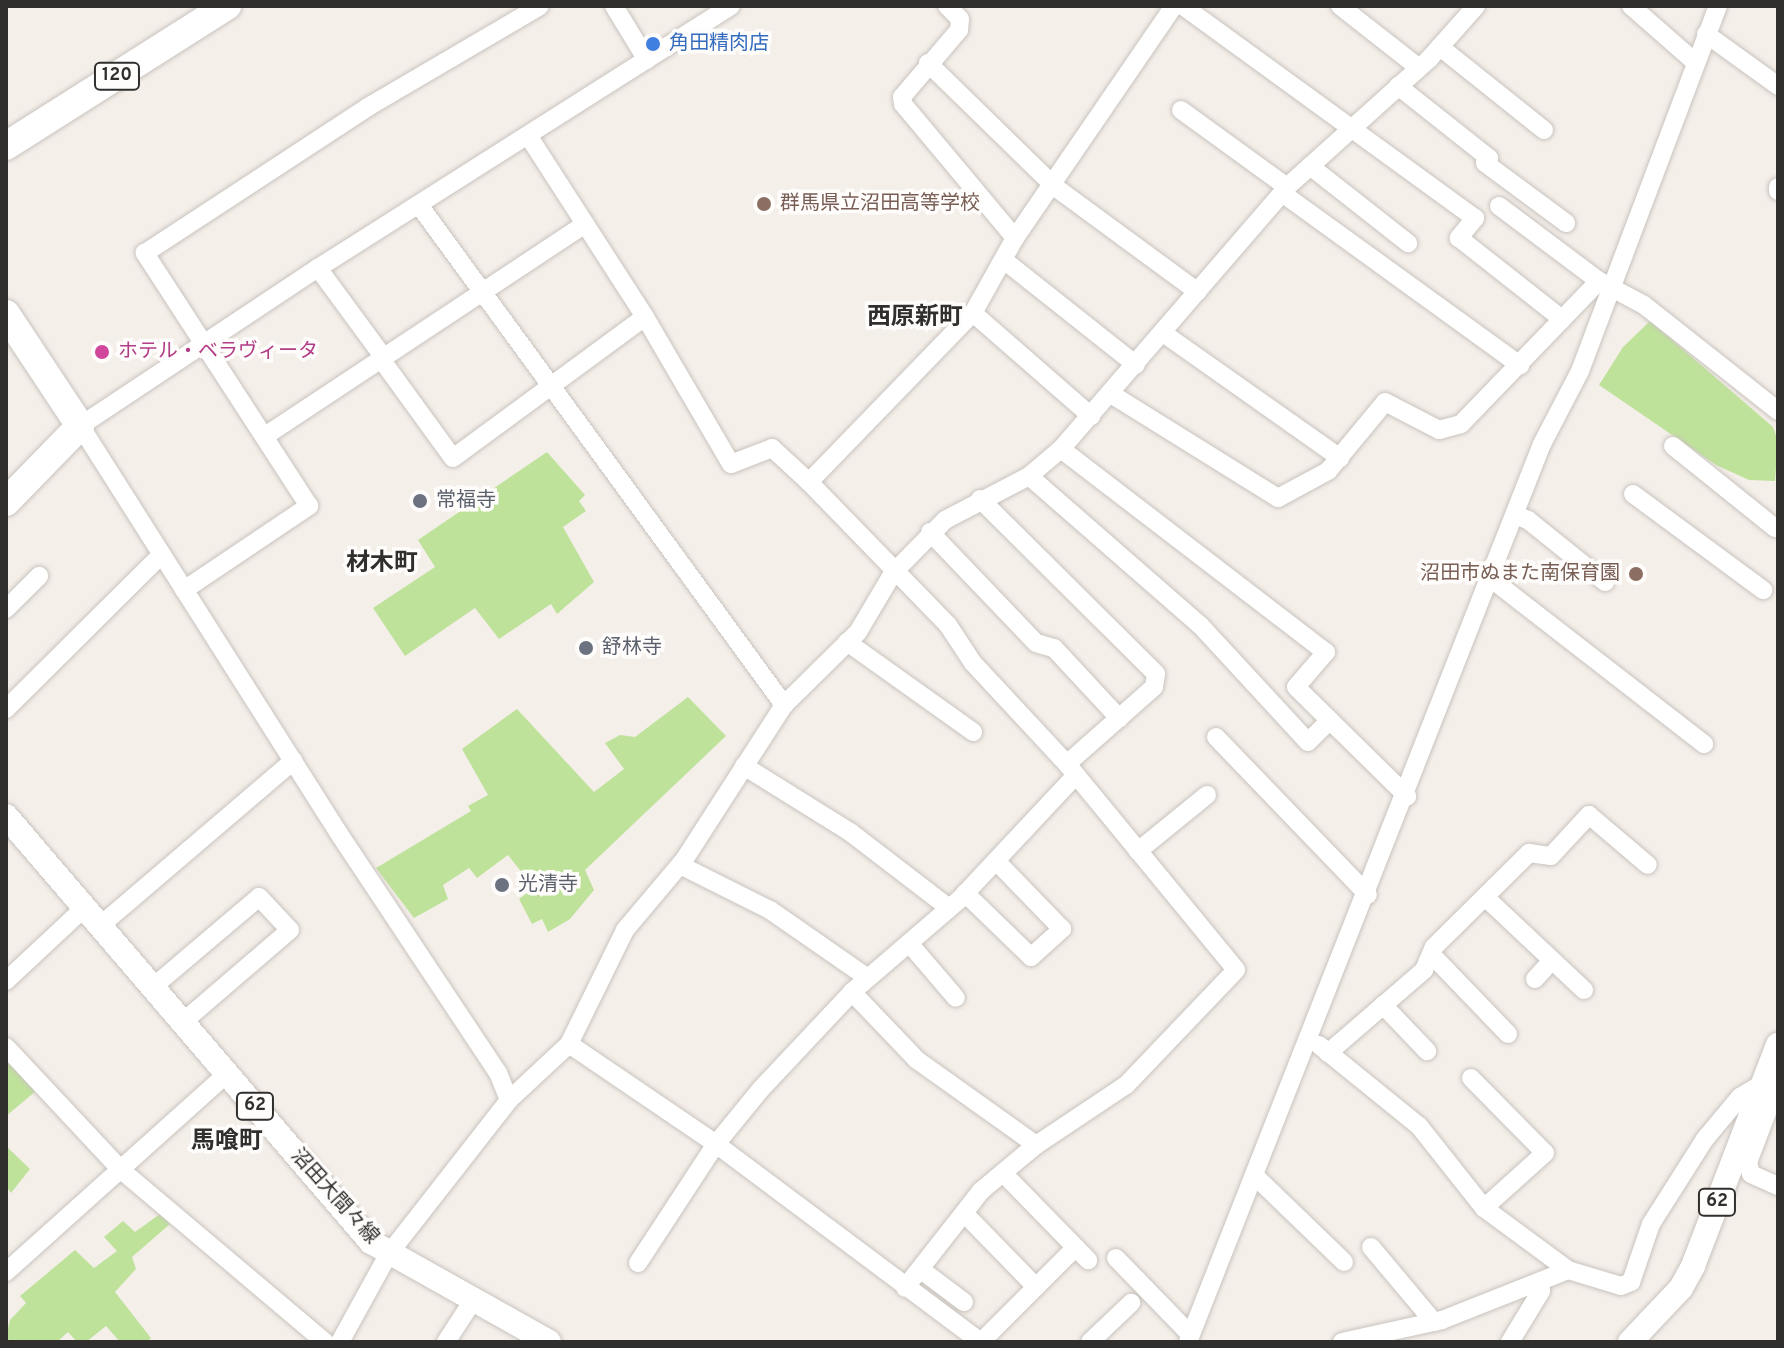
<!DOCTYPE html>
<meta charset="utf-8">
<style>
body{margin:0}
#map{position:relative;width:1784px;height:1348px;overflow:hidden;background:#f5efea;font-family:Overpass,"Noto Sans JP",sans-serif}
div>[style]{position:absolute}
.green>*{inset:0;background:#bfe29b}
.roads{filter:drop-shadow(0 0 2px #c9c3be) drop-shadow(0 0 2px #c9c3be)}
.minor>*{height:18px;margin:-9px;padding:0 9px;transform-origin:9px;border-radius:9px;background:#fff}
.major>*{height:24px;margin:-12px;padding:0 12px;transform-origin:12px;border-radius:12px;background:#fff}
.highway>*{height:28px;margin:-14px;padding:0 14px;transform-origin:14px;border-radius:14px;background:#fff}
.dots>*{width:22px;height:22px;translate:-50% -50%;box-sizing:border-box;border:4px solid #fffdfc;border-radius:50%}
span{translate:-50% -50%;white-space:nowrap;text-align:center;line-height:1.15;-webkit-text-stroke:7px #fffdfc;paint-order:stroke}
.shield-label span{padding:2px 6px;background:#fffdfc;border:2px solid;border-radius:6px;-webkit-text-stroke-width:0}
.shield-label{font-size:18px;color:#312f2d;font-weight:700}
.shop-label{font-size:20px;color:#366cbe}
.left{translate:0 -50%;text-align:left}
.education-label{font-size:20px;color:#785e54}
.right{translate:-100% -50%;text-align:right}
.hotel-label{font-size:20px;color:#b23c85}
.worship-label{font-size:20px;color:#5b616d}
.street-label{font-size:20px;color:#312f2d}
.quarter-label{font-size:24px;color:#312f2d;font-weight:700}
.frame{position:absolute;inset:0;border:8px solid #312f2d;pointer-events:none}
</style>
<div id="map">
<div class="green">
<div style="clip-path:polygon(1650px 321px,1773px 427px,1778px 441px,1775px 481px,1749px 480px,1716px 465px,1599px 385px,1623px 347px)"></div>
<div style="clip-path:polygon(547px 452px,585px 495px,579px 501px,586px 511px,563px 527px,594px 582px,557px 614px,551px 604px,499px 639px,475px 608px,405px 656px,373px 608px,435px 567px,418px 540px)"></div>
<div style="clip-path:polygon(688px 697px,726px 736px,585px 870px,594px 890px,570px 919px,548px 932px,542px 919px,532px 924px,519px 899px,534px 888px,508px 855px,477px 878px,469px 868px,443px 885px,448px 899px,414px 918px,376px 868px,471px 811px,468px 806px,488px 795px,462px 749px,517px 709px,594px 792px,624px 769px,605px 743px,620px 735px,635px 737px)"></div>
<div style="clip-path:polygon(8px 1060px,36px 1091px,6px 1116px,6px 1062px)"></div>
<div style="clip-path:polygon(6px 1146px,30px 1169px,11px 1193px,6px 1186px)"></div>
<div style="clip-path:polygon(160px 1214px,170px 1224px,132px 1257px,136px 1269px,115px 1292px,151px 1338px,147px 1342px,120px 1342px,106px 1326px,86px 1342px,77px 1342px,68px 1332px,57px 1342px,11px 1342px,6px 1337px,10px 1320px,26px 1303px,20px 1296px,75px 1250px,94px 1268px,117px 1251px,104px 1237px,123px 1221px,135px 1232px)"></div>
</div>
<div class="roads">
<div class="minor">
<div style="left:614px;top:6px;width:63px;rotate:58.6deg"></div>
<div style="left:947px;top:6px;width:18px;rotate:45deg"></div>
<div style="left:960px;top:19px;width:11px;rotate:95deg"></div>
<div style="left:959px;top:30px;width:88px;rotate:130.4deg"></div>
<div style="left:902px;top:97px;width:7px;rotate:82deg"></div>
<div style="left:903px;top:104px;width:175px;rotate:50.1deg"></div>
<div style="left:1183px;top:6px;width:361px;rotate:36deg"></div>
<div style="left:1475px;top:218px;width:26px;rotate:129deg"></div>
<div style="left:1459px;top:238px;width:131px;rotate:38.2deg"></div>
<div style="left:1340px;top:6px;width:100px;rotate:38.1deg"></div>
<div style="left:1631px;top:6px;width:85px;rotate:41.2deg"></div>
<div style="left:1706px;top:34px;width:89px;rotate:35.8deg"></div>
<div style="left:1440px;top:47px;width:133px;rotate:38.6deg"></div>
<div style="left:928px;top:63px;width:177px;rotate:44.3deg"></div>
<div style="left:1055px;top:187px;width:177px;rotate:36.3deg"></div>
<div style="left:1398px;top:86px;width:116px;rotate:38.4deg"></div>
<div style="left:1489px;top:158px;width:6px;rotate:129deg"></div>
<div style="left:1485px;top:163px;width:101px;rotate:36.5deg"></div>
<div style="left:1181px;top:110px;width:131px;rotate:36deg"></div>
<div style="left:529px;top:137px;width:214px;rotate:57.2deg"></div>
<div style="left:645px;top:317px;width:170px;rotate:59.7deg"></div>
<div style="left:731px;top:464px;width:44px;rotate:-21.3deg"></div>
<div style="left:772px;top:448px;width:50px;rotate:42.6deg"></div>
<div style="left:809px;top:482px;width:199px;rotate:45.8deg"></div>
<div style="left:948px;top:625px;width:45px;rotate:56.7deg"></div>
<div style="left:973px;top:663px;width:138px;rotate:47.1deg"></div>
<div style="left:1067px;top:764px;width:266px;rotate:50.6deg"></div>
<div style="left:1236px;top:970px;width:159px;rotate:133.7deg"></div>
<div style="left:1126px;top:1085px;width:108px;rotate:146.3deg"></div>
<div style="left:1036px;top:1145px;width:72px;rotate:140.1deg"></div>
<div style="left:981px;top:1191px;width:123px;rotate:128.1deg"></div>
<div style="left:1310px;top:166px;width:125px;rotate:38.2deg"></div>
<div style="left:1778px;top:187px;width:4px;rotate:90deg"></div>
<div style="left:1282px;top:193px;width:294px;rotate:35.9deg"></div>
<div style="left:419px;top:205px;width:619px;rotate:53.87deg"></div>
<div style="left:1499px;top:206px;width:125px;rotate:36.9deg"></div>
<div style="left:1005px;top:261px;width:167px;rotate:38.4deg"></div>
<div style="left:318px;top:268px;width:112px;rotate:53.7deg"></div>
<div style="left:973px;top:313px;width:157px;rotate:41.1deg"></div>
<div style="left:1163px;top:333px;width:217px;rotate:35.2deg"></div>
<div style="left:381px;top:359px;width:122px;rotate:54deg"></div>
<div style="left:453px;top:458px;width:238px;rotate:-36.3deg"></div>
<div style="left:1111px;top:394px;width:197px;rotate:31.9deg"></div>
<div style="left:1278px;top:498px;width:57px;rotate:-28.4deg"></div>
<div style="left:1328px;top:471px;width:89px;rotate:-50.4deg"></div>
<div style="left:1385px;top:402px;width:61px;rotate:27.4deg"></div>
<div style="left:1439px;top:430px;width:23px;rotate:-15deg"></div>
<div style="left:1461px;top:424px;width:199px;rotate:-46deg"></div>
<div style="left:1599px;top:281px;width:51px;rotate:28.1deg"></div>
<div style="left:1644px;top:305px;width:171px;rotate:38.3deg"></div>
<div style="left:265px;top:436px;width:384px;rotate:-33.5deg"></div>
<div style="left:1673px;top:446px;width:131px;rotate:38.8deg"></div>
<div style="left:1061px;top:449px;width:334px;rotate:37.5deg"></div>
<div style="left:1326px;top:652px;width:46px;rotate:130.6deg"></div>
<div style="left:1296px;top:687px;width:156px;rotate:44.5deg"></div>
<div style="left:1029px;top:476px;width:227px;rotate:41.1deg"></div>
<div style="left:1200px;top:625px;width:159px;rotate:47.3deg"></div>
<div style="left:1308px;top:742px;width:31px;rotate:-45deg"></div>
<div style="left:809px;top:482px;width:235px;rotate:-45.9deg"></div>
<div style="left:973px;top:313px;width:86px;rotate:-60.8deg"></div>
<div style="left:1015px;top:238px;width:281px;rotate:-55.6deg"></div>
<div style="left:1633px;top:494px;width:162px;rotate:36.4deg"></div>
<div style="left:980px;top:499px;width:248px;rotate:44.8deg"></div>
<div style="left:1156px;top:674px;width:13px;rotate:99deg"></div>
<div style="left:1154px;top:687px;width:116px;rotate:138.5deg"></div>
<div style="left:1515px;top:515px;width:14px;rotate:21deg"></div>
<div style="left:1528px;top:520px;width:99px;rotate:38.8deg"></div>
<div style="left:930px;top:532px;width:153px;rotate:46.3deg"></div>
<div style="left:1036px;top:643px;width:19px;rotate:16deg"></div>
<div style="left:1054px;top:648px;width:96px;rotate:47.1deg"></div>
<div style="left:1490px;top:578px;width:271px;rotate:37.8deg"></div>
<div style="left:184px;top:590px;width:151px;rotate:-33.9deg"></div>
<div style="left:309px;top:506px;width:302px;rotate:-123deg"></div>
<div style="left:145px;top:253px;width:267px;rotate:-33.2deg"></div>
<div style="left:368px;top:107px;width:199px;rotate:-30.4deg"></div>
<div style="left:6px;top:609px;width:47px;rotate:-45deg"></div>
<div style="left:847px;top:642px;width:155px;rotate:35.5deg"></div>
<div style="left:6px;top:709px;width:218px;rotate:-44.8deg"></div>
<div style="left:1216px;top:737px;width:219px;rotate:46.1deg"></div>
<div style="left:744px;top:766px;width:125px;rotate:31.9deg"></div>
<div style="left:850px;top:832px;width:125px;rotate:37.5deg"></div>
<div style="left:1138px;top:851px;width:89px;rotate:-39.1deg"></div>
<div style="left:680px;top:865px;width:101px;rotate:26.6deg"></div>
<div style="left:770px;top:910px;width:119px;rotate:34.8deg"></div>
<div style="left:965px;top:893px;width:92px;rotate:44.1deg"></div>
<div style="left:1031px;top:957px;width:42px;rotate:-42.1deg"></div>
<div style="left:1062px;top:929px;width:95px;rotate:-134.1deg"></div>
<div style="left:1485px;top:897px;width:136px;rotate:43.2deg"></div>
<div style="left:101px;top:925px;width:253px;rotate:-40.5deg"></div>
<div style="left:909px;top:943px;width:72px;rotate:49.5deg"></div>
<div style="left:1431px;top:954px;width:111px;rotate:46.1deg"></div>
<div style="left:1535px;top:979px;width:25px;rotate:-48deg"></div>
<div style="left:6px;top:981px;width:108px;rotate:-43.1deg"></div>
<div style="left:153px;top:987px;width:139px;rotate:-40.3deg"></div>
<div style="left:259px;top:897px;width:45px;rotate:46.8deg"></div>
<div style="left:290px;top:930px;width:141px;rotate:139.3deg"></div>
<div style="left:852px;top:992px;width:94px;rotate:46.3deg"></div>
<div style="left:917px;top:1060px;width:146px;rotate:35.5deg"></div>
<div style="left:1383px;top:1005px;width:64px;rotate:46.3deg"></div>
<div style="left:569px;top:1044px;width:178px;rotate:34.2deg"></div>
<div style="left:716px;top:1144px;width:331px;rotate:36.8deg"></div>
<div style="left:1319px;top:1045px;width:129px;rotate:39deg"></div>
<div style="left:1419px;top:1126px;width:105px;rotate:51.6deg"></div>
<div style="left:1484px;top:1208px;width:104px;rotate:36.4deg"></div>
<div style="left:6px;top:1047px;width:167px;rotate:46.9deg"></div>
<div style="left:120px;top:1169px;width:268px;rotate:40.2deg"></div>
<div style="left:1328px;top:1053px;width:127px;rotate:-40.8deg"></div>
<div style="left:1424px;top:970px;width:25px;rotate:-67deg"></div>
<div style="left:1434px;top:947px;width:134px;rotate:-44.7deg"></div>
<div style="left:1529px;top:853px;width:22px;rotate:8deg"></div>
<div style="left:1551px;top:856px;width:56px;rotate:-47.2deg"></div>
<div style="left:1589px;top:815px;width:77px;rotate:40.3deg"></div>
<div style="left:1471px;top:1078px;width:105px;rotate:45.4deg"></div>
<div style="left:1545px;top:1153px;width:82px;rotate:138deg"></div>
<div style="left:1778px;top:1084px;width:84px;rotate:111deg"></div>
<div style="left:1748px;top:1162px;width:12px;rotate:76deg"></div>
<div style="left:1751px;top:1174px;width:30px;rotate:24deg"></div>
<div style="left:509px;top:1100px;width:29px;rotate:-112deg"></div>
<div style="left:498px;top:1073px;width:289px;rotate:-123.6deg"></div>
<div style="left:338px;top:832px;width:481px;rotate:-122.4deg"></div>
<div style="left:80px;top:426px;width:286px;rotate:-33.6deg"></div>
<div style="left:318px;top:268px;width:489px;rotate:-32.4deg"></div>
<div style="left:1003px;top:1173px;width:122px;rotate:45.7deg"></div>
<div style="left:1257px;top:1178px;width:121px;rotate:44deg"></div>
<div style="left:964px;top:1213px;width:103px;rotate:45.8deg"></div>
<div style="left:1371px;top:1247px;width:98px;rotate:50deg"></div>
<div style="left:1116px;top:1258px;width:107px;rotate:45.8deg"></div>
<div style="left:638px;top:1263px;width:142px;rotate:-56.8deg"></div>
<div style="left:716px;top:1144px;width:71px;rotate:-50.7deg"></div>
<div style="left:761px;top:1089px;width:133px;rotate:-46.8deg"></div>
<div style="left:852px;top:992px;width:141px;rotate:-40.7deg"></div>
<div style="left:959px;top:900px;width:171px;rotate:-46.9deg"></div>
<div style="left:920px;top:1269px;width:55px;rotate:36.9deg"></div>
<div style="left:6px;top:1272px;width:297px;rotate:-41.9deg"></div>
<div style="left:340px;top:1342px;width:99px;rotate:-61.1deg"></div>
<div style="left:388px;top:1255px;width:197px;rotate:-52deg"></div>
<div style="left:509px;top:1100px;width:82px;rotate:-43deg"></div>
<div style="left:569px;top:1044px;width:127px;rotate:-63.8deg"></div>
<div style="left:625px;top:930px;width:92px;rotate:-49.9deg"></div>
<div style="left:684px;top:860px;width:184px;rotate:-57.2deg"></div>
<div style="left:784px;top:705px;width:104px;rotate:-44.6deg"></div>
<div style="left:858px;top:632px;width:69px;rotate:-59.3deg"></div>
<div style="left:893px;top:573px;width:74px;rotate:-45.5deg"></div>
<div style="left:945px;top:520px;width:95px;rotate:-27.6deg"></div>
<div style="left:1029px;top:476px;width:42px;rotate:-40.2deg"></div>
<div style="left:1061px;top:449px;width:346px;rotate:-49.2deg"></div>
<div style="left:1287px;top:187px;width:191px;rotate:-42deg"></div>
<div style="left:1429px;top:59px;width:71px;rotate:-48.4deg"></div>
<div style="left:446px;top:1342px;width:48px;rotate:-57deg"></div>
<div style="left:981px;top:1342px;width:134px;rotate:-45deg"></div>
<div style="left:1090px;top:1342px;width:57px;rotate:-43.6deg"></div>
<div style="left:1188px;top:1342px;width:965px;rotate:-68.49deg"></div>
<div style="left:1542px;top:444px;width:82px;rotate:-62.5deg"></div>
<div style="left:1580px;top:371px;width:390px;rotate:-69.3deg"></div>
<div style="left:1342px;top:1342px;width:102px;rotate:-12.4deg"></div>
<div style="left:1442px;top:1320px;width:136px;rotate:-21.6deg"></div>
<div style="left:1568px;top:1270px;width:55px;rotate:16.8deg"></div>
<div style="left:1621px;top:1286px;width:11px;rotate:-22deg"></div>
<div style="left:1631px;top:1282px;width:61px;rotate:-71deg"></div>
<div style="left:1651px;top:1224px;width:101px;rotate:-57.6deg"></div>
<div style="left:1705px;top:1139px;width:55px;rotate:-50.2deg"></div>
<div style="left:1740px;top:1097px;width:26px;rotate:-31deg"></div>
<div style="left:1510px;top:1342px;width:60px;rotate:-58.7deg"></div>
<div style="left:1541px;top:1291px;width:7px;rotate:-98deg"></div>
</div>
<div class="major">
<div style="left:6px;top:816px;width:561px;rotate:49.41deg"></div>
<div style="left:371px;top:1242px;width:204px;rotate:29.3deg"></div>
<div style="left:1630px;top:1342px;width:74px;rotate:-46.6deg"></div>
<div style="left:1681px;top:1288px;width:25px;rotate:-61deg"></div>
<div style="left:1693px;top:1266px;width:237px;rotate:-69deg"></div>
</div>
<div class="highway">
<div style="left:6px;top:146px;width:262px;rotate:-32.4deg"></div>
<div style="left:6px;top:314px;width:134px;rotate:56.5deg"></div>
<div style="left:80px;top:426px;width:106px;rotate:134.2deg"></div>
</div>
</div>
<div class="dots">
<div style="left:653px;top:44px;background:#3f7fe0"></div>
<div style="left:764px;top:204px;background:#8d6e63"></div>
<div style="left:102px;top:352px;background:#d1479c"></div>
<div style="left:420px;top:501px;background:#6b7280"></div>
<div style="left:1636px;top:574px;background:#8d6e63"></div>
<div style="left:586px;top:648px;background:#6b7280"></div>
<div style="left:502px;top:885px;background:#6b7280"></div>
</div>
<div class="shield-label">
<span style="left:117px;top:76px">120</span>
<span style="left:255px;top:1106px">62</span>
<span style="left:1717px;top:1202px">62</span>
</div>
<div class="shop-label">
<span class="left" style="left:669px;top:44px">角田精肉店</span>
</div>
<div class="education-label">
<span class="left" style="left:780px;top:204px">群馬県立沼田高等学校</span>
<span class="right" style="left:1620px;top:574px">沼田市ぬまた南保育園</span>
</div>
<div class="hotel-label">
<span class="left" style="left:118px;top:352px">ホテル・ベラヴィータ</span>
</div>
<div class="worship-label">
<span class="left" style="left:436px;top:501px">常福寺</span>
<span class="left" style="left:602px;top:648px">舒林寺</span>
<span class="left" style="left:518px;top:885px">光清寺</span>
</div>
<div class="street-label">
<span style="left:334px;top:1197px;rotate:48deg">沼田大間々線</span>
</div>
<div class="quarter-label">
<span style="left:915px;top:319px">西原新町</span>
<span style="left:382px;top:565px">材木町</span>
<span style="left:227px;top:1143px">馬喰町</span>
</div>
<div class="frame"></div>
</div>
